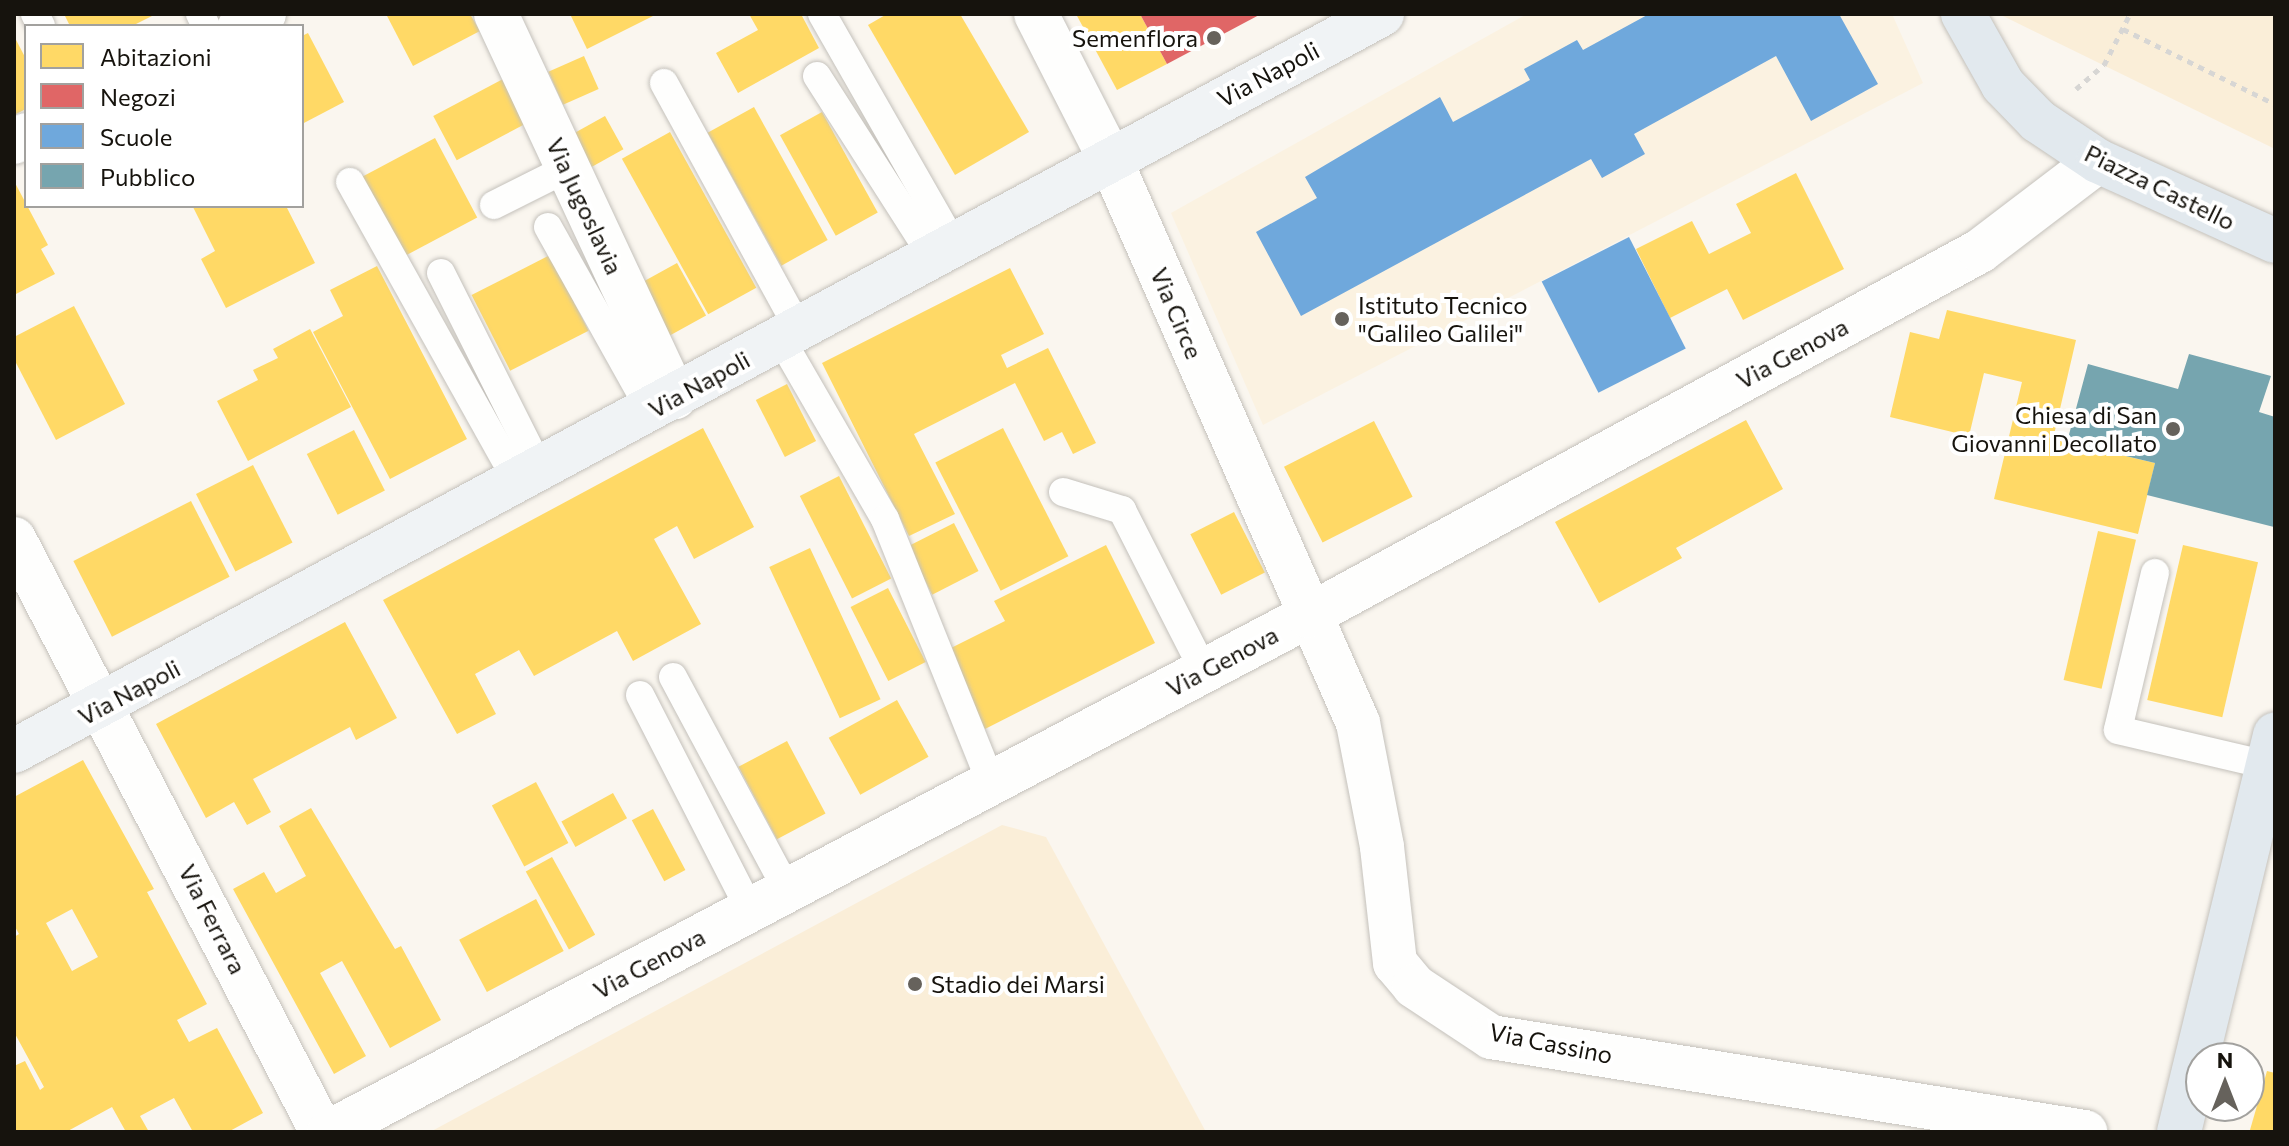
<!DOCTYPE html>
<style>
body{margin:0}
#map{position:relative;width:2289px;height:1146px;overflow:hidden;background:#faf6ef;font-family:Commissioner,sans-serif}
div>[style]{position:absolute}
.built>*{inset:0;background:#fbf2e1}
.green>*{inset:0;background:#faeed8}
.homes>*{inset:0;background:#ffd966;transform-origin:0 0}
.shops>*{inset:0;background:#e06666}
.schools>*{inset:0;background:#6fa8dc;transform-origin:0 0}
.public>*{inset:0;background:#76a5af}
.path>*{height:5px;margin-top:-2.5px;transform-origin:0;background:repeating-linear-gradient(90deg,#d7d6d4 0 6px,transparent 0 12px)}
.roads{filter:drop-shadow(0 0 2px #c4c1bb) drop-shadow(0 0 2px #c4c1bb)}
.service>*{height:28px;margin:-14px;padding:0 14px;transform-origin:14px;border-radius:14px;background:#fefefd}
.minor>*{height:44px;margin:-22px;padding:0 22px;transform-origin:22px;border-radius:22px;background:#fefefd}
.secondary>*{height:44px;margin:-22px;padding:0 22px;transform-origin:22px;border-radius:22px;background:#f0f3f5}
.primary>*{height:44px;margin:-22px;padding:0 22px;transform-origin:22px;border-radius:22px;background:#e2e9ee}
.dots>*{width:22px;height:22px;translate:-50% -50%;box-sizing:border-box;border:4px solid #fff;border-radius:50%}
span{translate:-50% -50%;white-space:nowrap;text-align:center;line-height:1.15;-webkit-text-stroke:8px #fff;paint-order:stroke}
.poi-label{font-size:24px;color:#16130d}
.right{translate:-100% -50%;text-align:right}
.left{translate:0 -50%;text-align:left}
.street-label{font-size:24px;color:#16130d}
.frame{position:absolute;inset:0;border:16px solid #16130d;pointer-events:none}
.legend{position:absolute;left:24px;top:24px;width:280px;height:184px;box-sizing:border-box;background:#fff;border:2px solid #a2a19e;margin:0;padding:10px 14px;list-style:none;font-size:24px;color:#16130d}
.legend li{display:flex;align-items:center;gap:16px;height:40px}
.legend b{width:40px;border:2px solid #a2a19e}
.north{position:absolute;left:2185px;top:1042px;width:80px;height:80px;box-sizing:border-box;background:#fff;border:2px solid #a2a19e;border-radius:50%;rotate:0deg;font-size:22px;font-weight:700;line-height:32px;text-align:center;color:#16130d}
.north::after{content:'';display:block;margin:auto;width:28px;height:36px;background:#66625c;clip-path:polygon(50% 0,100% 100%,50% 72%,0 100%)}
</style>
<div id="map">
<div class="built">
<div style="clip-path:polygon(1527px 14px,1892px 14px,1923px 83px,1263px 425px,1171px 213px)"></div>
</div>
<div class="green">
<div style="clip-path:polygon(2000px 14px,2275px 14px,2275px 149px,2001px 15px)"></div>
<div style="clip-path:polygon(1002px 825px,1046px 837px,1206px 1132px,430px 1132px)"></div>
</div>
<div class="homes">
<div style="clip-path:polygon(64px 14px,156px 14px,132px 26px,70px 26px)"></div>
<div style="clip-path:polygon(386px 14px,470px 14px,480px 31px,413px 66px)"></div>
<div style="clip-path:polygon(570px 14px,657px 14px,587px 49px)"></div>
<div style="clip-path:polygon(749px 14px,801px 14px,819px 48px,738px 93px,716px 53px,758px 30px)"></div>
<div style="clip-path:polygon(887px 14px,960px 14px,1029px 132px,955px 175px,868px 25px)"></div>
<div style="clip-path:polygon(1076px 14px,1140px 14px,1167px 64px,1117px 90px)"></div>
<div style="clip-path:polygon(308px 33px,344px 102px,302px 124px,302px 36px)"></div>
<div style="clip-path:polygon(14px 36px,26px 59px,26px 109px,14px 115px)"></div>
<div style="left:584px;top:56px;width:36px;height:39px;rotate:66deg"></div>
<div style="left:503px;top:79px;width:50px;height:79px;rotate:62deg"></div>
<div style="left:754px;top:107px;width:152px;height:53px;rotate:61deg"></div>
<div style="left:822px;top:112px;width:115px;height:48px;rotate:61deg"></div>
<div style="left:605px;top:116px;width:38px;height:39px;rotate:61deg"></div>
<div style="left:670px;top:132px;width:178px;height:55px;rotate:61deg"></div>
<div style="left:435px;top:138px;width:90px;height:84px;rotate:62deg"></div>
<div style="clip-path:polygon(1796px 173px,1844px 269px,1743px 320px,1727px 289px,1670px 318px,1636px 249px,1692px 221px,1709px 254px,1751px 233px,1736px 204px)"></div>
<div style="clip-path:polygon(14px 181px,48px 245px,41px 249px,55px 274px,14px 295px)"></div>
<div style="clip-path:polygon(286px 206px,315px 263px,226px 308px,201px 259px,215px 251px,193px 207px)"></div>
<div style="left:550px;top:255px;width:85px;height:88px;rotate:63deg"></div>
<div style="left:677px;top:263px;width:60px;height:44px;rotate:61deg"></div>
<div style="clip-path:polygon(377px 266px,467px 439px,390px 479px,313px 332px,343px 316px,330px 290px)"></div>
<div style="clip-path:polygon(1010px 268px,1044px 334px,1001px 355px,1007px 368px,1048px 348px,1096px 443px,1073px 454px,1062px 432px,1044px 441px,1015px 383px,914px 434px,955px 514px,909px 536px,822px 363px)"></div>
<div style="clip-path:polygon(74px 306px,125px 404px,56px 440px,14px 359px,14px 337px)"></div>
<div style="clip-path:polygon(1947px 310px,2076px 340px,2053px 439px,2155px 463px,2138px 534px,1994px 499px,2022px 382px,1984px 373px,1969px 436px,1890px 417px,1910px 332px,1939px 339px)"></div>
<div style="clip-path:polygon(310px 329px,351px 407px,248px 461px,217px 401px,258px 380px,253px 370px,278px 358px,273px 349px)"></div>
<div style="left:787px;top:384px;width:64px;height:35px;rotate:63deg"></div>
<div style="clip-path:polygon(1746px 420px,1783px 489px,1676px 548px,1682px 558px,1599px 603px,1555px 522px)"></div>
<div style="left:1374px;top:421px;width:85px;height:101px;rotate:63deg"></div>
<div style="clip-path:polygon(703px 428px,754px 527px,694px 559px,677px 526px,654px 539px,701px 624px,633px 661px,617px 631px,534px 676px,519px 650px,475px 674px,496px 714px,457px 734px,383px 600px)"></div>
<div style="left:1003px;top:428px;width:144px;height:76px;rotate:63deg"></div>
<div style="left:354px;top:430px;width:68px;height:53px;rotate:63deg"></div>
<div style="left:253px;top:465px;width:87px;height:64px;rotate:63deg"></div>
<div style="left:839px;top:476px;width:115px;height:44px;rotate:63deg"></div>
<div style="left:191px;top:501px;width:85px;height:132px;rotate:63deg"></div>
<div style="left:1234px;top:512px;width:68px;height:49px;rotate:63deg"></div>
<div style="left:954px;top:523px;width:54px;height:52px;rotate:63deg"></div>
<div style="left:2098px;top:531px;width:39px;height:153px;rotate:13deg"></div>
<div style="clip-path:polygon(1106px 545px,1155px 643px,985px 729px,945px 651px,1005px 621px,994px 601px)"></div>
<div style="left:2183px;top:545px;width:77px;height:159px;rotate:13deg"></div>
<div style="left:810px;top:548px;width:167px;height:45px;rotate:65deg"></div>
<div style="left:888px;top:588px;width:83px;height:42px;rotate:63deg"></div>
<div style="clip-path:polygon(345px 622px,397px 718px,356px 740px,350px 727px,253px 779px,271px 812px,247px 825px,234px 802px,206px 818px,156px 724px)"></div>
<div style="left:897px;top:700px;width:65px;height:78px;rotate:61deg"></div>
<div style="left:787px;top:741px;width:82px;height:55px;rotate:62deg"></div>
<div style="clip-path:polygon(evenodd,83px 760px,154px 889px,147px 892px,207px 1004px,177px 1020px,189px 1042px,217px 1028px,263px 1113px,228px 1132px,193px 1132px,174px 1098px,140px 1116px,149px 1132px,126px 1132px,112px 1107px,66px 1132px,14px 1132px,14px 1066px,25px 1061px,40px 1090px,44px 1087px,14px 1032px,14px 937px,19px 934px,14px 925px,14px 797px,83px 760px,72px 909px,98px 957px,72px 971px,46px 923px,72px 909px)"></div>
<div style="left:536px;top:782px;width:69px;height:50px;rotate:62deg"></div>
<div style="left:613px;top:793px;width:29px;height:59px;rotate:61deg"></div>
<div style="clip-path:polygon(311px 808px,395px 949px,401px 946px,441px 1020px,390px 1048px,342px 961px,320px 973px,366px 1056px,334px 1074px,233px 889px,264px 872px,276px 893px,306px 876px,279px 826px)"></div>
<div style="left:653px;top:809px;width:69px;height:24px;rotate:62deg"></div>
<div style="left:552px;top:857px;width:89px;height:30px;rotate:61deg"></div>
<div style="left:536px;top:899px;width:59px;height:87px;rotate:62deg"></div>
<div style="clip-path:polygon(2267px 1071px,2275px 1073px,2275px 1132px,2257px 1132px,2250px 1130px)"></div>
</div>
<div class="shops">
<div style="clip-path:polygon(1140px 14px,1261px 14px,1167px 64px)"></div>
</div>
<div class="schools">
<div style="clip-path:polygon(1649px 14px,1839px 14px,1878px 84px,1811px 121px,1776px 56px,1634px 134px,1645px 154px,1602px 178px,1591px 159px,1301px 316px,1256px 232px,1317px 198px,1305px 177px,1440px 97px,1453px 122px,1530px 80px,1524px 69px,1577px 40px,1583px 50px)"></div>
<div style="left:1629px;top:237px;width:125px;height:98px;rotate:63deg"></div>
</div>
<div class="public">
<div style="clip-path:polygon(2189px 354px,2271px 376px,2259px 412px,2275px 417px,2274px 527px,2147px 495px,2155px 463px,2067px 442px,2088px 364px,2178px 389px)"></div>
</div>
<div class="path">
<div style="left:2123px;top:29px;width:169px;rotate:26.3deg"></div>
<div style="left:2076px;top:89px;width:37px;rotate:-41deg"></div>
<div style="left:2104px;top:65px;width:57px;rotate:-63deg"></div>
</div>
<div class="roads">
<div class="service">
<div style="left:35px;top:14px;width:13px;rotate:63deg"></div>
<div style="left:200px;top:14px;width:13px;rotate:63deg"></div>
<div style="left:822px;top:14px;width:265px;rotate:60.3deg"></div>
<div style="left:817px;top:76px;width:214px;rotate:57.4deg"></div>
<div style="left:664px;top:83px;width:281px;rotate:61.3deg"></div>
<div style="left:350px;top:182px;width:344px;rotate:60.8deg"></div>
<div style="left:494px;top:205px;width:83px;rotate:-26.6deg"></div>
<div style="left:548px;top:227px;width:211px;rotate:60.8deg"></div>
<div style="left:441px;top:273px;width:220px;rotate:63.3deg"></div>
<div style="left:781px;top:339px;width:208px;rotate:60deg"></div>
<div style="left:885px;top:519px;width:284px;rotate:68.1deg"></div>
<div style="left:1063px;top:492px;width:62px;rotate:17deg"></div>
<div style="left:1122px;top:510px;width:181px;rotate:63deg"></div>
<div style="left:2155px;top:573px;width:161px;rotate:103.3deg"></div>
<div style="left:2118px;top:730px;width:153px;rotate:13.2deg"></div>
<div style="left:673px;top:677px;width:242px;rotate:61.8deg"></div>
<div style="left:640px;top:695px;width:242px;rotate:62.9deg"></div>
</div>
<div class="minor">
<div style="left:496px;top:14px;width:423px;rotate:65deg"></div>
<div style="left:1036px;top:14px;width:163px;rotate:63deg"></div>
<div style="left:1110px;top:159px;width:616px;rotate:66.26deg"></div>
<div style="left:1358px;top:723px;width:126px;rotate:79deg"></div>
<div style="left:1382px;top:847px;width:117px;rotate:83.6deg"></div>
<div style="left:1395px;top:963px;width:30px;rotate:50deg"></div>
<div style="left:1414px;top:986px;width:92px;rotate:33.5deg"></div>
<div style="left:1491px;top:1037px;width:602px;rotate:9.09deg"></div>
<div style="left:240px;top:26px;width:27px;rotate:-27deg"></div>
<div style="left:14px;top:142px;width:14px;rotate:-30deg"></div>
<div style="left:14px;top:539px;width:668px;rotate:62.55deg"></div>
<div style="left:329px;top:1132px;width:1107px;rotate:-27.79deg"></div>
<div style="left:1308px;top:616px;width:765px;rotate:-28.51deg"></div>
<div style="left:1980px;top:251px;width:148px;rotate:-37.3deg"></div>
</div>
<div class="secondary">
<div style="left:14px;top:751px;width:1554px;rotate:-28.31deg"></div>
</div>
<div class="primary">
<div style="left:1963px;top:14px;width:81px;rotate:60.6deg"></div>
<div style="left:2003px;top:85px;width:50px;rotate:45.8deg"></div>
<div style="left:2038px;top:121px;width:72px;rotate:33.7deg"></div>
<div style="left:2098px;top:161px;width:194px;rotate:24.3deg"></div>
<div style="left:2179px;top:1132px;width:409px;rotate:-76.4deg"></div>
</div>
</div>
<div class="dots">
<div style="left:1214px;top:38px;background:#66625c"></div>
<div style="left:1342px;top:319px;background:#66625c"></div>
<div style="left:2173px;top:429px;background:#66625c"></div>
<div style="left:915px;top:984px;background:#66625c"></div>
</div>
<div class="poi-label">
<span class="right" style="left:1198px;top:38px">Semenflora</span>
<span class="left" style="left:1358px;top:319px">Istituto Tecnico<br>"Galileo Galilei"</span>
<span class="right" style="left:2157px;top:429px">Chiesa di San<br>Giovanni Decollato</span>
<span class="left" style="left:931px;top:984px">Stadio dei Marsi</span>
</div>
<div class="street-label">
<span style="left:1268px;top:74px;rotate:-28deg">Via Napoli</span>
<span style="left:2160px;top:187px;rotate:26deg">Piazza Castello</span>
<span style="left:585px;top:206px;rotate:65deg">Via Jugoslavia</span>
<span style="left:1177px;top:313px;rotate:67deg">Via Circe</span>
<span style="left:1792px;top:353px;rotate:-28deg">Via Genova</span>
<span style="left:699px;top:384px;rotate:-29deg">Via Napoli</span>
<span style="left:1222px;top:661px;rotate:-28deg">Via Genova</span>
<span style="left:129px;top:692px;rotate:-28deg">Via Napoli</span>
<span style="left:213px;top:919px;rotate:63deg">Via Ferrara</span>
<span style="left:649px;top:963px;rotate:-28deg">Via Genova</span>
<span style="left:1551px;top:1043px;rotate:11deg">Via Cassino</span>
</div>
<div class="frame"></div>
<ul class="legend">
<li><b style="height:22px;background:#ffd966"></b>Abitazioni</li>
<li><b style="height:22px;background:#e06666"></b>Negozi</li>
<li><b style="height:22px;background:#6fa8dc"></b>Scuole</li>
<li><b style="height:22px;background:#76a5af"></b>Pubblico</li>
</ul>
<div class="north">N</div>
</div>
